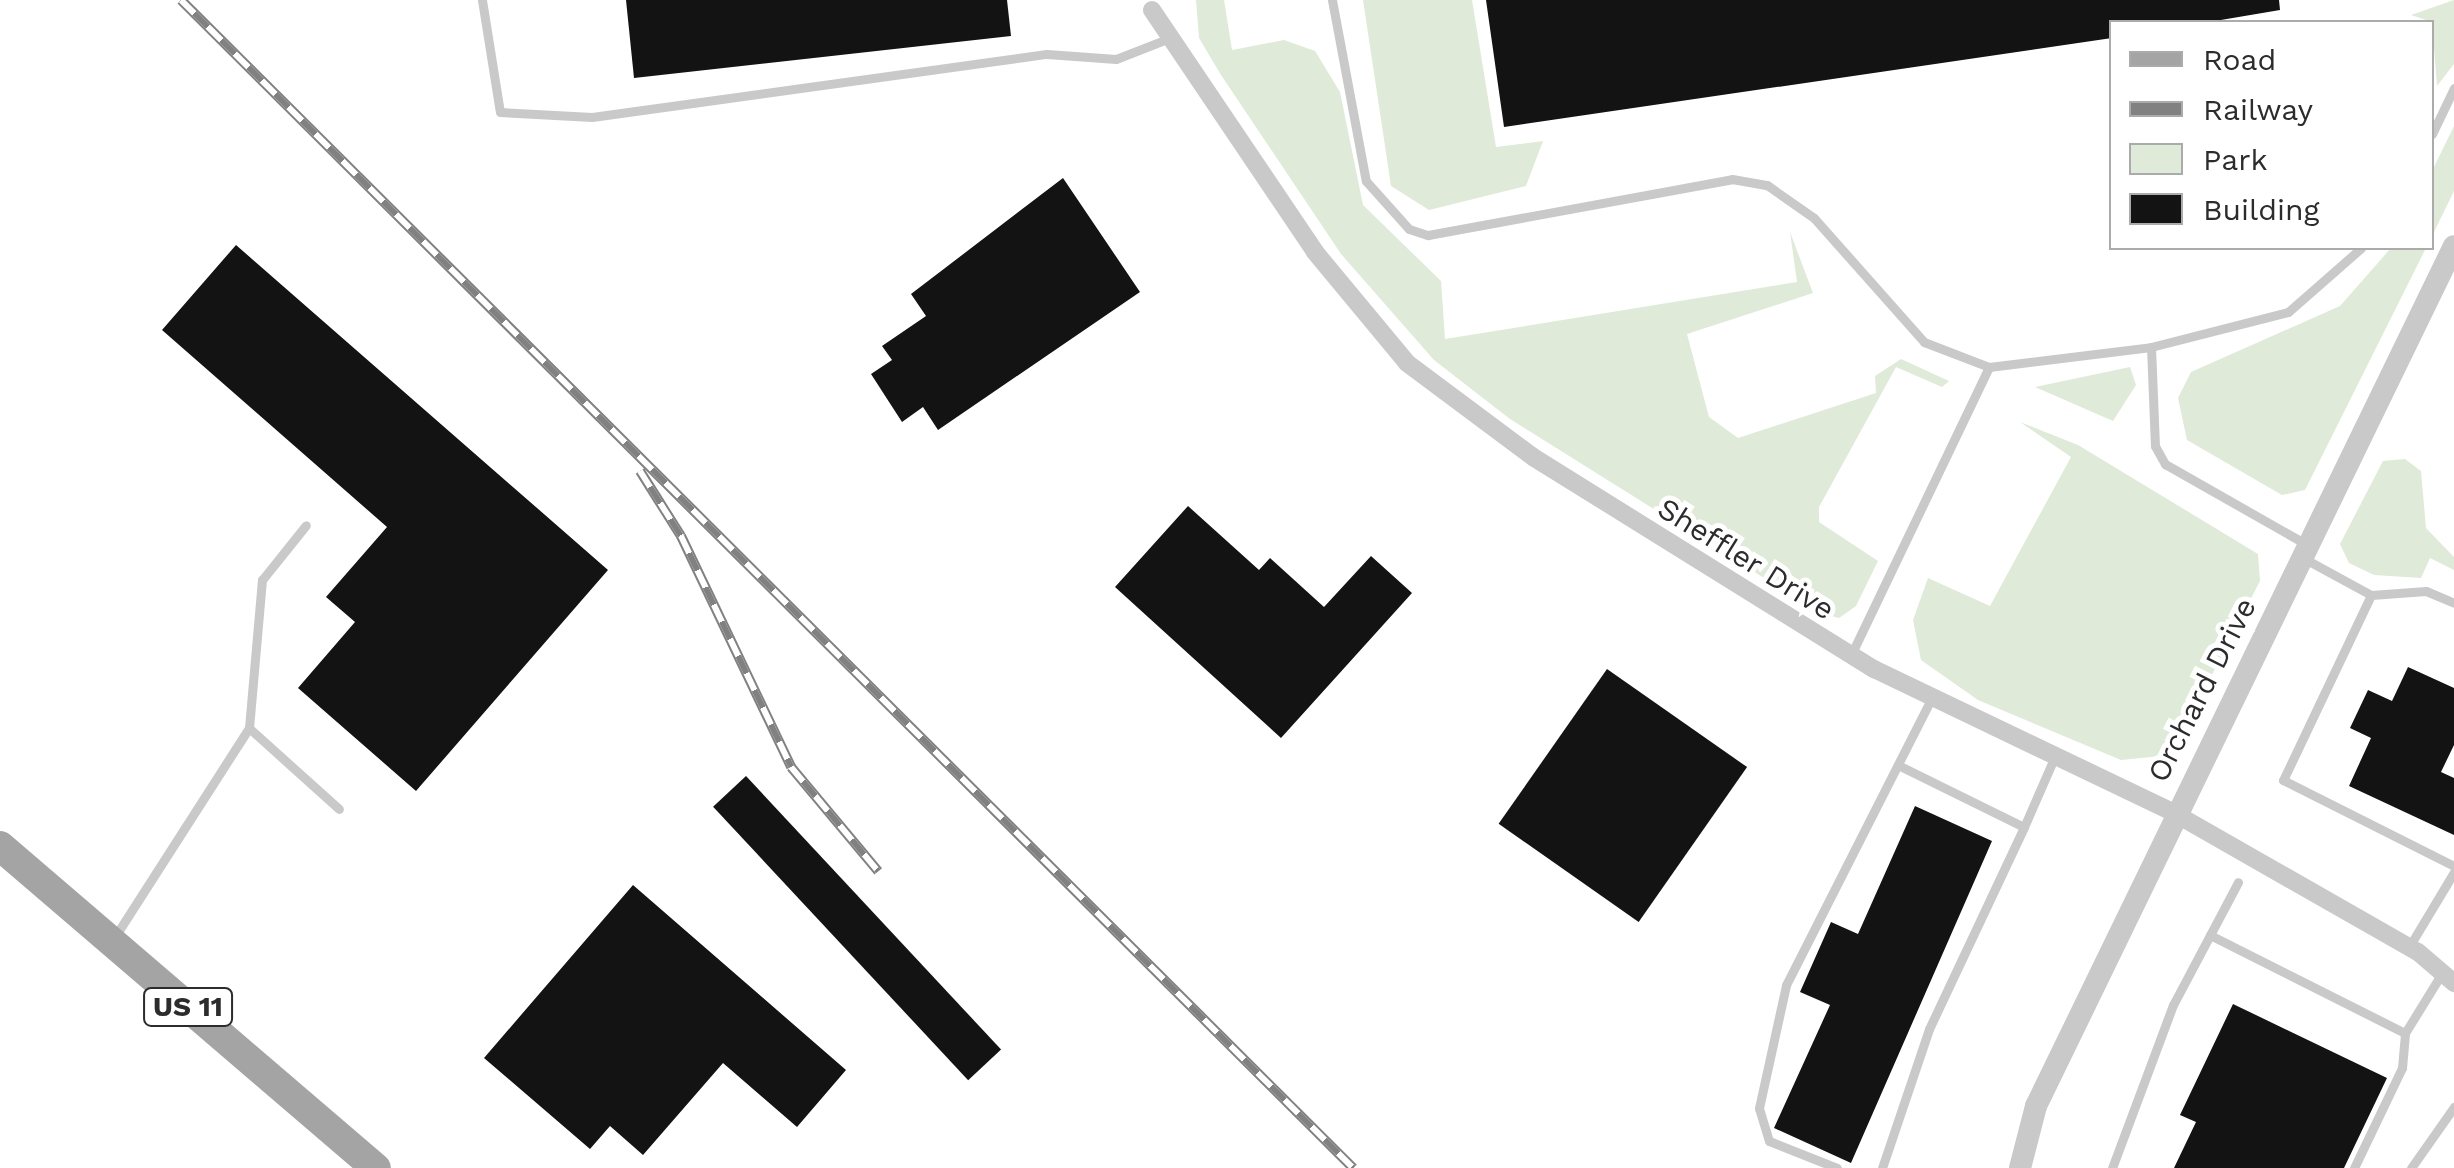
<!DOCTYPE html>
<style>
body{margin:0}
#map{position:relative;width:2454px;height:1168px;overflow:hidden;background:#fff;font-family:"Work Sans",sans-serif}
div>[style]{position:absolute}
.green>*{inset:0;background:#dfead9}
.building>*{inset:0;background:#131313;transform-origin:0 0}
.service>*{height:9px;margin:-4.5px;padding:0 4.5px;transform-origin:4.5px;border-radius:4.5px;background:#c9c9c9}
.minor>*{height:18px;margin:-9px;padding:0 9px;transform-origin:9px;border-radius:9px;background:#c9c9c9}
.tertiary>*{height:22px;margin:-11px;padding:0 11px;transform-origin:11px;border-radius:11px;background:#c9c9c9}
.primary>*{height:30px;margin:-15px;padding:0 15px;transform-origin:15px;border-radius:15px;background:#a4a4a4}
.rail>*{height:10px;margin-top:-5px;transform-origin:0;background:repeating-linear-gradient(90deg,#fff 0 19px,#818181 0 38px);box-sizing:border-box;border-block:2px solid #818181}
span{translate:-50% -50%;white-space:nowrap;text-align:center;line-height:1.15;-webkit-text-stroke:10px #fff;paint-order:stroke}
.shield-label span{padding:2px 8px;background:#fff;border:2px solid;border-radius:8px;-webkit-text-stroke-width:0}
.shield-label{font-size:28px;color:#2c2c2c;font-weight:700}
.street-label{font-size:30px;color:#2c2c2c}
.legend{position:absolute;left:2109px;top:20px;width:325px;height:230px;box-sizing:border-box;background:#fff;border:2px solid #ababab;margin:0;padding:12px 18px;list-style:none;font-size:30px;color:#2c2c2c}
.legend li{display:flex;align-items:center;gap:20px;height:50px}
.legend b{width:50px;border:2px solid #ababab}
</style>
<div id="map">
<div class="green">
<div style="clip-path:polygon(1196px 0,1224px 0,1232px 50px,1284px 40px,1315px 51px,1340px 92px,1363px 205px,1441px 281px,1445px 339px,1797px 282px,1790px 232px,1813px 293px,1687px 334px,1709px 417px,1738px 438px,1876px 393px,1875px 376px,1901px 359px,1949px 381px,1942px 387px,1896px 367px,1819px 507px,1819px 522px,1878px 561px,1856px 606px,1839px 618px,1820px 613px,1510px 419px,1434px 360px,1341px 254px,1221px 75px,1199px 38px)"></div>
<div style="clip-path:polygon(1363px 0,1472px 0,1496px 147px,1543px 141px,1526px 186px,1429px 210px,1391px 186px)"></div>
<div style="clip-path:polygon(2454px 0,2454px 64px,2437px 86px,2432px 22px,2411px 15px)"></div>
<div style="clip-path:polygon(2454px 126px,2454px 191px,2432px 236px,2432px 171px)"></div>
<div style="clip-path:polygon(2391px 248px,2426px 248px,2305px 490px,2282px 495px,2187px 440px,2178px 398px,2191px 372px,2340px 306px)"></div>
<div style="clip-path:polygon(2130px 367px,2136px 385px,2113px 421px,2035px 387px)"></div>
<div style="clip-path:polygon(2020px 422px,2078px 445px,2258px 554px,2260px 581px,2171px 755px,2121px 760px,1978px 700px,1921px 660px,1913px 620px,1928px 578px,1990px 606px,2071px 457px)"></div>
<div style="clip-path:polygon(2405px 459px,2421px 471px,2426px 528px,2454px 557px,2454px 570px,2430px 558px,2421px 578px,2374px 575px,2349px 563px,2340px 544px,2383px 461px)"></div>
</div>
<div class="building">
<div style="clip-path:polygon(626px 0,1007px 0,1011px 36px,634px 78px)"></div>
<div style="clip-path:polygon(1486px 0,2279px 0,2280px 10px,2209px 22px,2112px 22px,2112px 38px,1504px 127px)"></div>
<div style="clip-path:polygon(1063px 178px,1140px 292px,938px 430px,923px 407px,902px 422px,871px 374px,892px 360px,882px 346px,926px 316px,911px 294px)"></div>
<div style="clip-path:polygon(236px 245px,608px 570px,416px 791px,298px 688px,355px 622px,326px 597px,387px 527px,162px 330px)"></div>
<div style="clip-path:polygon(1188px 506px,1259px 570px,1270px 558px,1324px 607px,1371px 556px,1412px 593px,1281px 738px,1115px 587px)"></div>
<div style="clip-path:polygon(2408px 667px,2454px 688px,2454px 745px,2441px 772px,2454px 778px,2454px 835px,2349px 786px,2371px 738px,2350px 728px,2368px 690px,2392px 701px)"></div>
<div style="left:1607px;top:669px;width:171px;height:189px;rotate:35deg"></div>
<div style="left:746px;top:776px;width:374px;height:45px;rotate:47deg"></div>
<div style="clip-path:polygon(1915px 806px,1992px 841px,1851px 1163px,1774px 1128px,1830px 1005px,1800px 992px,1831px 922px,1858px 934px)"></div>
<div style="clip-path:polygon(633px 885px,846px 1070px,797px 1127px,723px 1063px,643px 1155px,610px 1126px,590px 1149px,484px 1058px)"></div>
<div style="clip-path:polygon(2233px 1004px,2387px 1078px,2344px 1168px,2174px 1168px,2196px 1122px,2180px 1115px)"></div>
</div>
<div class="service">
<div style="left:482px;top:0;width:113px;rotate:80.9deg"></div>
<div style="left:500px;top:112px;width:92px;rotate:3.1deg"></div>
<div style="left:592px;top:117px;width:459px;rotate:-7.9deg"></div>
<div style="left:1047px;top:54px;width:69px;rotate:4.1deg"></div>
<div style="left:1116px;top:59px;width:58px;rotate:-21.3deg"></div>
<div style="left:1332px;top:0;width:184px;rotate:79.4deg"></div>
<div style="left:1366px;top:181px;width:64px;rotate:48.1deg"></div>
<div style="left:1409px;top:229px;width:20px;rotate:18deg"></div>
<div style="left:1428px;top:235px;width:309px;rotate:-10.4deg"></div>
<div style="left:1732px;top:179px;width:36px;rotate:10deg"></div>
<div style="left:1767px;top:185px;width:57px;rotate:35.1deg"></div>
<div style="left:1814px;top:218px;width:166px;rotate:48.4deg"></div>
<div style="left:1924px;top:342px;width:70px;rotate:21deg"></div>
<div style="left:2432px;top:134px;width:51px;rotate:-64.4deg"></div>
<div style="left:2151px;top:347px;width:141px;rotate:-14.3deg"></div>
<div style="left:2288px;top:312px;width:97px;rotate:-41.2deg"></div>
<div style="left:2305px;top:559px;width:75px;rotate:28.6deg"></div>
<div style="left:2371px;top:595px;width:205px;rotate:115.4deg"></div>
<div style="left:2283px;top:780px;width:191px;rotate:26.7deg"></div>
<div style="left:2371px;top:595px;width:55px;rotate:-4.2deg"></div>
<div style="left:2426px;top:591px;width:30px;rotate:23deg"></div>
<div style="left:1851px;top:655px;width:319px;rotate:-64.4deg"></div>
<div style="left:1989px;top:367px;width:163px;rotate:-7deg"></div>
<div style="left:2151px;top:347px;width:99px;rotate:87.7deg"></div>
<div style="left:2155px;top:446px;width:21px;rotate:61deg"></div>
<div style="left:2165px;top:464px;width:162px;rotate:29.6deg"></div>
<div style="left:249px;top:728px;width:121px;rotate:42deg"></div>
<div style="left:1900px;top:766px;width:138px;rotate:26.2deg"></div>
<div style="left:2024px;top:827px;width:77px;rotate:-66.4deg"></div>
<div style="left:116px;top:935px;width:246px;rotate:-57.3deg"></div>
<div style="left:249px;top:728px;width:149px;rotate:-85deg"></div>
<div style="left:262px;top:580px;width:70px;rotate:-51.3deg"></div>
<div style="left:2210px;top:935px;width:218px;rotate:26.7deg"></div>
<div style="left:2405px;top:1033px;width:70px;rotate:-58.3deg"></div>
<div style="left:2409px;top:947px;width:87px;rotate:-59deg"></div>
<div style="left:1837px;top:1168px;width:73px;rotate:-158.3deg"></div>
<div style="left:1769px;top:1141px;width:34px;rotate:-107deg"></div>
<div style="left:1759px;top:1108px;width:126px;rotate:-77.6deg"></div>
<div style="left:1786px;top:985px;width:323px;rotate:-63.1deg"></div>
<div style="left:1882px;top:1168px;width:147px;rotate:-71.3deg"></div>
<div style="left:1929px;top:1029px;width:223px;rotate:-64.8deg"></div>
<div style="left:2112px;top:1168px;width:174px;rotate:-69.5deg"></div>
<div style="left:2173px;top:1005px;width:139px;rotate:-62.1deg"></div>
<div style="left:2354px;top:1168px;width:111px;rotate:-64.4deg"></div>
<div style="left:2402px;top:1068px;width:35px;rotate:-85deg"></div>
<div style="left:2411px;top:1168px;width:75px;rotate:-54.8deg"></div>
</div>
<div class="minor">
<div style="left:1152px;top:10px;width:292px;rotate:56deg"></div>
<div style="left:1315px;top:252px;width:144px;rotate:50.3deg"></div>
<div style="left:1407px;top:363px;width:157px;rotate:36.7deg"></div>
<div style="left:1533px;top:457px;width:402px;rotate:31.9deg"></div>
<div style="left:1874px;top:669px;width:333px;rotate:25.6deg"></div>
<div style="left:2174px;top:813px;width:281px;rotate:29.7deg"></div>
<div style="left:2418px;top:952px;width:48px;rotate:40.7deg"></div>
</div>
<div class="tertiary">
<div style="left:2020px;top:1168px;width:64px;rotate:-75.5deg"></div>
<div style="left:2036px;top:1106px;width:956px;rotate:-64.08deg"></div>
</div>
<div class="primary">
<div style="left:0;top:846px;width:495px;rotate:40.6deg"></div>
</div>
<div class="rail">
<div style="left:181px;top:0;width:1655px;rotate:44.9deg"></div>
<div style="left:640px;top:471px;width:77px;rotate:57.8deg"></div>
<div style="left:681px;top:536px;width:256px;rotate:64.5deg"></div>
<div style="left:791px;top:767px;width:136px;rotate:50.1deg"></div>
</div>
<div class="shield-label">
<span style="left:188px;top:1007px">US 11</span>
</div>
<div class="street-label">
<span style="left:1746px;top:559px;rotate:32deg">Sheffler Drive</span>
<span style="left:2202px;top:690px;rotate:-63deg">Orchard Drive</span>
</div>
<ul class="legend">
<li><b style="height:12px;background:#a4a4a4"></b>Road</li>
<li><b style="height:12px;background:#818181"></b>Railway</li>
<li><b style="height:28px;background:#dfead9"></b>Park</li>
<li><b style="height:28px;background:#131313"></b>Building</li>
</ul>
</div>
